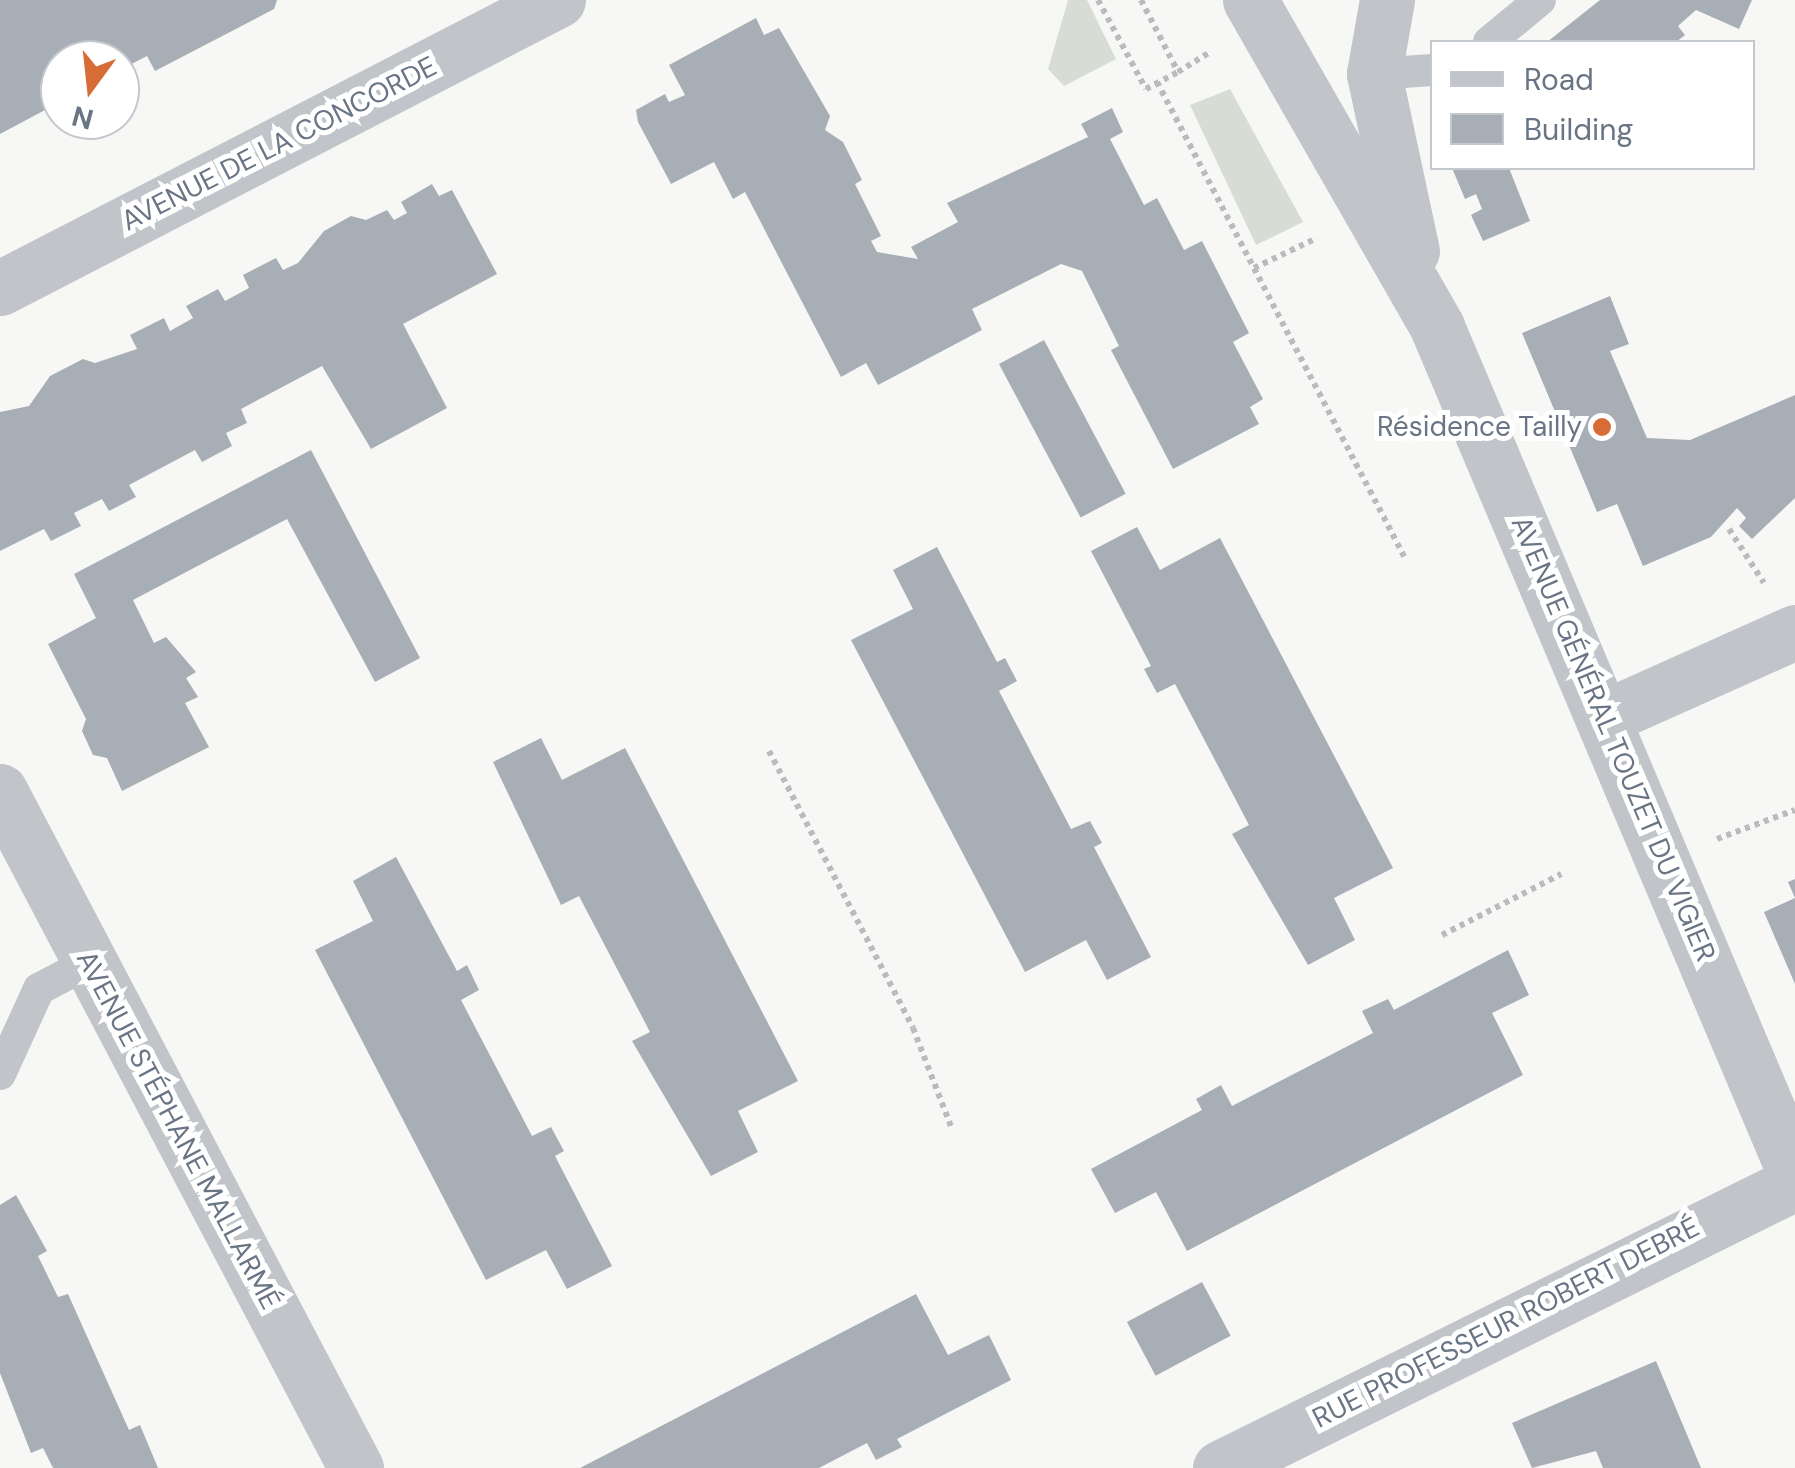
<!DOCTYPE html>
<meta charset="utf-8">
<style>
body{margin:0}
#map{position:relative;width:1795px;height:1468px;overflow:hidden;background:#f7f8f5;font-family:"DM Sans",sans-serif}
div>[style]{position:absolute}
.green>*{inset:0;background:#d7dcd5}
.building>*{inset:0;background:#a8aeb5;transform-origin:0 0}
.path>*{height:6px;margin-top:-3px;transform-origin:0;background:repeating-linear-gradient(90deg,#b9bbbe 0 5px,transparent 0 10px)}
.lane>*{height:32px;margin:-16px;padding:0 16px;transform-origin:16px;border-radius:16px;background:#c1c4c8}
.street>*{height:55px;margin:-27.5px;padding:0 27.5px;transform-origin:27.5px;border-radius:27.5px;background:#c1c4c8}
.dots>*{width:28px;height:28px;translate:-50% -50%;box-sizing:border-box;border:5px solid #fff;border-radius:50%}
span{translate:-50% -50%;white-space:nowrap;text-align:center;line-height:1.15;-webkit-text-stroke:10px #fff;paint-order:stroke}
.street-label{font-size:28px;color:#697584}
.poi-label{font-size:28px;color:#697584}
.right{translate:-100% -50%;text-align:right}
.legend{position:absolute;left:1430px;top:40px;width:325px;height:130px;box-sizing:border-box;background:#fff;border:2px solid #c3c8ce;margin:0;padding:12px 18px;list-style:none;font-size:30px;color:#697584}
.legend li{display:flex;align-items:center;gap:20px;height:50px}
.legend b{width:50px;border:2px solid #c3c8ce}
.north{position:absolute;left:40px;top:40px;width:100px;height:100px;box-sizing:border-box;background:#fff;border:2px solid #c3c8ce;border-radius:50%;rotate:195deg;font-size:28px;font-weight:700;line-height:40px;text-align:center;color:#697584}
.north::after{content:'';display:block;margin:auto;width:35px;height:45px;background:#d76c36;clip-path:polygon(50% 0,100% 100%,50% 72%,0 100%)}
</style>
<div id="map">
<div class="green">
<div style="clip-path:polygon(1068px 0,1087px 0,1116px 59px,1064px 86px,1048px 69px)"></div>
<div style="clip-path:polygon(1230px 89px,1303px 222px,1256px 245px,1190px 105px)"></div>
</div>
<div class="building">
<div style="clip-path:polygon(0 0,277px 0,274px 9px,155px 71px,147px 56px,120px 70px,120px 60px,60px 60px,60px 102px,0 134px)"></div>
<div style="clip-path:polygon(1600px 0,1752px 0,1739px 29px,1696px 10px,1678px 26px,1685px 35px,1676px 42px,1547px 42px)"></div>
<div style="clip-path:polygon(756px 18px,764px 35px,779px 28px,830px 116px,825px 130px,843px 142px,862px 180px,855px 184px,881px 236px,871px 241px,877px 252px,918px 259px,911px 247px,958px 222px,947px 203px,1088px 137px,1081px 124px,1112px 108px,1123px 132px,1110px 139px,1144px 205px,1157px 198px,1184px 250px,1202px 241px,1249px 333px,1233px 342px,1263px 399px,1250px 407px,1259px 424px,1173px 469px,1111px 350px,1119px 346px,1082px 271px,1061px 264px,972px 309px,982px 330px,878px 385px,866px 363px,841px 377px,745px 192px,733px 199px,714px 162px,671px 184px,638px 122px,636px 110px,665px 94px,669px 102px,685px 95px,669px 65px)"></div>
<div style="clip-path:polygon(1452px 168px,1509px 168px,1530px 221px,1483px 241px,1471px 215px,1482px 209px,1476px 194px,1465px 199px)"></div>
<div style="clip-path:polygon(432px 184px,439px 196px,452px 190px,497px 274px,403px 324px,447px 408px,371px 449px,322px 366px,241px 409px,247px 423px,226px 433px,232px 446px,202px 462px,195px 450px,129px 485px,136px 497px,109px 511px,102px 499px,74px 513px,81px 526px,51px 541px,44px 529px,0 551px,0 412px,29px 406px,50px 376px,83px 359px,95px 363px,137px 349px,130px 335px,164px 318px,170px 331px,193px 318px,186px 306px,218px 289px,225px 301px,249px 288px,243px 275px,276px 258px,283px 270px,298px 263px,324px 231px,351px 216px,366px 220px,387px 210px,394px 220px,407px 213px,401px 202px)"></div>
<div style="clip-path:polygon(1610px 296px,1629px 344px,1610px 351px,1647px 438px,1690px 440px,1795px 395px,1795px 498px,1752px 539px,1739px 526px,1746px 518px,1737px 508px,1711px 537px,1643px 566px,1617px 504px,1597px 512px,1522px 333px)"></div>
<div style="left:1044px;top:340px;width:174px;height:51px;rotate:62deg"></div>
<div style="clip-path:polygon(311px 450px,420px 658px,375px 682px,287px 519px,133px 600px,154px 643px,166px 637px,196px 672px,186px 678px,198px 697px,185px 703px,209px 747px,122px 791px,107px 758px,93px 755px,82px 731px,86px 719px,48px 644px,96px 618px,74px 574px)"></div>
<div style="clip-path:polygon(1137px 527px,1160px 570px,1220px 538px,1393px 868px,1334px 898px,1355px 940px,1308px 965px,1232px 834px,1249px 825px,1175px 684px,1157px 693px,1144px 669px,1151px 666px,1091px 551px)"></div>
<div style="clip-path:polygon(937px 547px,997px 662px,1005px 658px,1017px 681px,999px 691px,1071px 829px,1090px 821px,1102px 843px,1094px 847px,1151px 957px,1107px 980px,1086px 940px,1025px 972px,851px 640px,913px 609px,893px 570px)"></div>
<div style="clip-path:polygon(541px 738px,562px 780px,625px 748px,798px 1081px,738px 1111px,758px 1152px,711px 1176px,632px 1041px,650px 1032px,579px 896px,561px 905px,493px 762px)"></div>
<div style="clip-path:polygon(396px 857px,457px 971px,467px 965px,479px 990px,461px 1000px,532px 1136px,551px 1127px,564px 1151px,555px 1156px,612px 1266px,567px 1289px,546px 1250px,486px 1280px,315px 950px,373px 921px,353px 881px)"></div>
<div style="clip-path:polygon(1795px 879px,1795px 984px,1764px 912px,1795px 898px,1788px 882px)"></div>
<div style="clip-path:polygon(1508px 950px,1529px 995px,1492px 1013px,1523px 1075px,1187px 1251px,1156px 1192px,1115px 1213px,1091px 1169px,1202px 1110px,1196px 1099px,1221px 1085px,1232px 1106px,1373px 1033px,1362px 1011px,1388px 999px,1394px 1010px)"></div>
<div style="clip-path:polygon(16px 1195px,47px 1251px,38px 1256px,58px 1297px,68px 1294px,129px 1430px,140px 1425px,158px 1468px,53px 1468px,43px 1448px,31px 1453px,0 1373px,0 1205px)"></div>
<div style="left:1202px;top:1282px;width:61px;height:85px;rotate:62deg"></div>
<div style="clip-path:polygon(916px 1294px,948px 1355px,989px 1335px,1011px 1380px,897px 1439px,902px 1447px,876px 1460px,867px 1443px,819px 1468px,580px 1468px)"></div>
<div style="clip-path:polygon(1656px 1361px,1701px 1468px,1603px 1468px,1596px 1451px,1532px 1468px,1512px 1423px)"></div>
</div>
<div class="path">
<div style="left:1098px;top:0;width:101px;rotate:61.7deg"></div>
<div style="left:1146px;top:89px;width:36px;rotate:-28deg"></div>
<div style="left:1141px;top:0;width:81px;rotate:62.8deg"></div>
<div style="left:1178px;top:72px;width:39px;rotate:-32deg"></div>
<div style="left:1157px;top:82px;width:539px;rotate:62.48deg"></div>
<div style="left:1254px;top:268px;width:70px;rotate:-25.5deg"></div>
<div style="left:1729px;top:529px;width:64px;rotate:57.1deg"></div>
<div style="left:769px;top:751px;width:312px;rotate:62.5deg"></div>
<div style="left:913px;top:1028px;width:108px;rotate:68.9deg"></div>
<div style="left:1717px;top:839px;width:83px;rotate:-20.4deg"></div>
<div style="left:1442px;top:935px;width:134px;rotate:-27.1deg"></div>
</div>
<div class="lane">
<div style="left:1489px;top:42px;width:66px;rotate:-39.5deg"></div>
<div style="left:1374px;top:74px;width:58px;rotate:-3.9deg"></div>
<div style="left:0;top:1074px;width:94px;rotate:-65.4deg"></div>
<div style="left:39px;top:989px;width:58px;rotate:-27.9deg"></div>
</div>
<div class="street">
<div style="left:1250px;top:0;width:377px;rotate:60.2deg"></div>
<div style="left:1437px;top:327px;width:920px;rotate:67.09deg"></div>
<div style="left:1387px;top:0;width:75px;rotate:100deg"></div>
<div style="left:1374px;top:74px;width:181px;rotate:77.9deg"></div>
<div style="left:0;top:288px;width:628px;rotate:-27.3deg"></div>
<div style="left:1605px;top:717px;width:208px;rotate:-24.1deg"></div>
<div style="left:0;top:791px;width:765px;rotate:62.26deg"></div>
<div style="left:1220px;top:1468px;width:642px;rotate:-26.37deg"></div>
</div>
<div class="dots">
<div style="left:1602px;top:427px;background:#d76c36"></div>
</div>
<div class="street-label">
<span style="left:279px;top:144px;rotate:-27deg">AVENUE DE LA CONCORDE</span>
<span style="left:1613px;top:739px;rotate:67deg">AVENUE GÉNÉRAL TOUZET DU VIGIER</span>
<span style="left:178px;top:1130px;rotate:62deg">AVENUE STÉPHANE MALLARMÉ</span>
<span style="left:1506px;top:1323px;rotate:-27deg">RUE PROFESSEUR ROBERT DEBRÉ</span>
</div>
<div class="poi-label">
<span class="right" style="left:1582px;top:427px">Résidence Tailly</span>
</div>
<ul class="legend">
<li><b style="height:12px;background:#c1c4c8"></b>Road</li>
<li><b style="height:28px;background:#a8aeb5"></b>Building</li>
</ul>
<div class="north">N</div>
</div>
